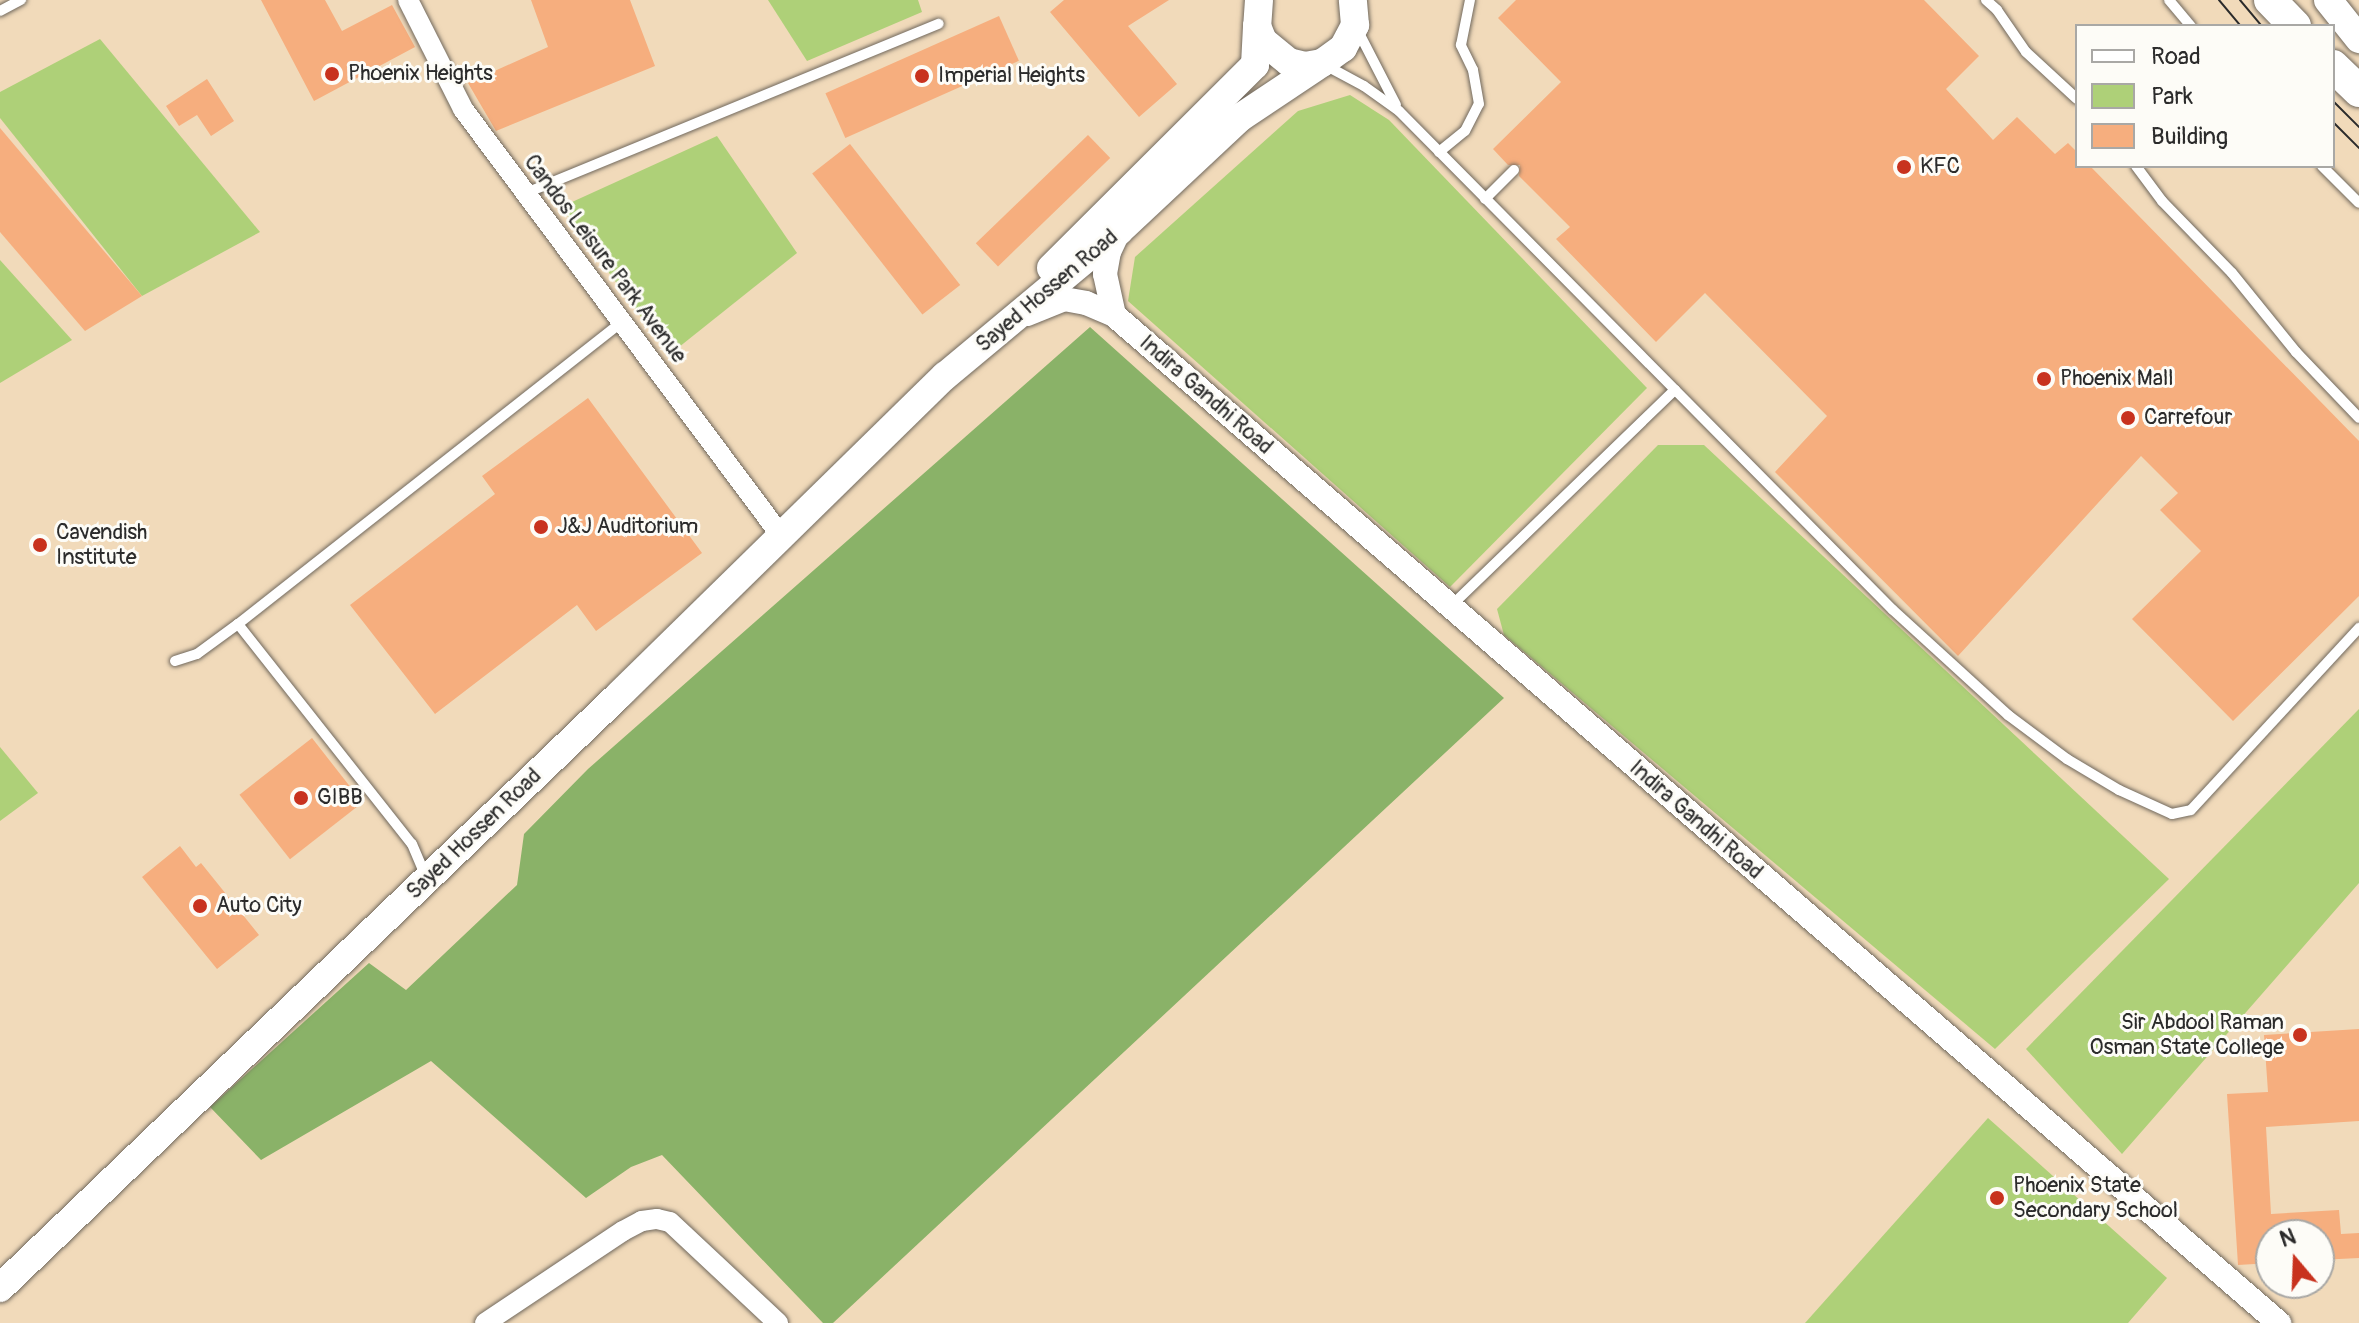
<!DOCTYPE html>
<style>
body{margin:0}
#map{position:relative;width:2359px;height:1323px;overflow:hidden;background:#f1daba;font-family:Pangolin,sans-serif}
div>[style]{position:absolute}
.green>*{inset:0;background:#aed078}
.forest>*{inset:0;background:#8ab268}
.building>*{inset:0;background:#f6ae7e;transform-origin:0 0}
.roads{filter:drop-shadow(0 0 2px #70685d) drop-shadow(0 0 2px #70685d)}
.service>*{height:10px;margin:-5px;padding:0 5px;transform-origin:5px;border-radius:5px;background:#fff}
.minor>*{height:20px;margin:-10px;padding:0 10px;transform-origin:10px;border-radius:10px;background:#fff}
.tertiary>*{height:24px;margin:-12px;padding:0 12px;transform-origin:12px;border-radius:12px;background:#fff}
.secondary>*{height:28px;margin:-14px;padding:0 14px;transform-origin:14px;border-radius:14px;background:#fff}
.trunk>*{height:32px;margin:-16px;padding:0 16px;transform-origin:16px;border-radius:16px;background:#fff}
.tram>*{height:2px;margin:-1px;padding:0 1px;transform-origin:1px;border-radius:1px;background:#2b2b2b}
.dots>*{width:22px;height:22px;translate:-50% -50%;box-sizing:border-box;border:4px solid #fdfcf7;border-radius:50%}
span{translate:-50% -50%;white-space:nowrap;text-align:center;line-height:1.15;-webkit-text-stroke:6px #fdfcf7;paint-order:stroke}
.poi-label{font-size:22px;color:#2b2b2b}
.left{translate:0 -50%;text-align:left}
.right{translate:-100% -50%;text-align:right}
.street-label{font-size:22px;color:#2b2b2b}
.legend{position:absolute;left:2075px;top:24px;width:260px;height:144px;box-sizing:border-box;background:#fdfcf7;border:2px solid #a9a8a5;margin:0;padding:10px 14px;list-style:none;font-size:24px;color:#2b2b2b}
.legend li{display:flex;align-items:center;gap:16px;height:40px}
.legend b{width:40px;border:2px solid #a9a8a5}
.north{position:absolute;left:2255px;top:1219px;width:80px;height:80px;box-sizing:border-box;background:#fdfcf7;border:2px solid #a9a8a5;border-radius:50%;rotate:341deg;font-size:22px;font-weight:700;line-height:32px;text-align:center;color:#2b2b2b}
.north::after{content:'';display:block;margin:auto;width:28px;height:36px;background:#c8321e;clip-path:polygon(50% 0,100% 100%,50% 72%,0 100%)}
</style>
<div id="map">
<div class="green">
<div style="clip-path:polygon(768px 0,918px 0,922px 12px,807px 61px)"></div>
<div style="clip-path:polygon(100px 39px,260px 232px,142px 296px,0 118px,0 92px)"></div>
<div style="clip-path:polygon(1350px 95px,1389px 120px,1647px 388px,1450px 587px,1128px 301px,1135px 257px,1298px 111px)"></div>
<div style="clip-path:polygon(717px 136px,797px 253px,669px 355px,561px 207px)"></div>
<div style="clip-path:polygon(0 260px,72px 340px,0 383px)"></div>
<div style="clip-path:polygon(1658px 445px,1704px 445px,2169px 879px,1995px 1049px,1504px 635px,1497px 609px)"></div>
<div style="clip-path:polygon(2359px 709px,2359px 883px,2122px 1154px,2026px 1049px)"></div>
<div style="clip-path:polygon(0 747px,38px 793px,0 821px)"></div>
<div style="clip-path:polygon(1988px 1118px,2167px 1278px,2128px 1323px,1805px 1323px)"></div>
</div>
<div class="forest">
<div style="clip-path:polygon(1090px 327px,1504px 698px,833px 1323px,823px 1323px,662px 1155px,631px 1167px,586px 1198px,431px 1061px,261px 1160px,210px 1107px,369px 963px,406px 990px,517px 885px,524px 834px,588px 769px)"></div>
</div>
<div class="building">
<div style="clip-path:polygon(261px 0,325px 0,342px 31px,392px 5px,415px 47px,314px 101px)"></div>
<div style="clip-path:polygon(531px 0,630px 0,655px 66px,496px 131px,468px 83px,548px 47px)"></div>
<div style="clip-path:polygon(1064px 0,1169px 0,1128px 26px,1177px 84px,1139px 117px,1050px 12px)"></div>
<div style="clip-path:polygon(1516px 0,1924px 0,1979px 56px,1946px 89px,1993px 140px,2017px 117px,2055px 154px,2068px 143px,2077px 152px,2077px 166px,2090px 166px,2359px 441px,2359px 596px,2233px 721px,2132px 619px,2201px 551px,2160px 510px,2178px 493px,2141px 456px,1958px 656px,1775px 472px,1827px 416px,1705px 293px,1656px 342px,1556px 239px,1570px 227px,1519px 176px,1520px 165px,1508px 165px,1493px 149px,1561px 82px,1498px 18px)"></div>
<div style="left:999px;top:16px;width:49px;height:190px;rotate:66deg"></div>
<div style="clip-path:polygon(207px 79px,234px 121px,211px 136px,197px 115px,179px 126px,166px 106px)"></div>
<div style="clip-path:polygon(0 128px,142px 296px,85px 331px,0 232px)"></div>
<div style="left:1088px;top:135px;width:32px;height:156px;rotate:46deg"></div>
<div style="left:850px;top:144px;width:179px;height:48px;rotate:52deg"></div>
<div style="clip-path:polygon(588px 398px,702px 553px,596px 631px,577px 605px,435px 714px,350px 605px,495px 494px,482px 476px)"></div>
<div style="left:312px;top:738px;width:82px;height:92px;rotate:52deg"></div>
<div style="clip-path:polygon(180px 846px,196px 867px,201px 863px,259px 935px,217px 969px,142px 877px)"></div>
<div style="clip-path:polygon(2359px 1029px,2359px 1121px,2266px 1127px,2271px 1214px,2339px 1210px,2341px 1234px,2359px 1233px,2359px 1258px,2319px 1260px,2319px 1235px,2271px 1235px,2271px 1263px,2238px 1265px,2227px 1094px,2268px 1092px,2264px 1035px)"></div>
</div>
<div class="roads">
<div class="service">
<div style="left:1986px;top:0;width:15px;rotate:42deg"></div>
<div style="left:1997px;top:10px;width:51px;rotate:55.4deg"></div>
<div style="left:2026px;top:52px;width:69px;rotate:42.7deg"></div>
<div style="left:2169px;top:0;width:34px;rotate:50deg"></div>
<div style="left:0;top:11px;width:24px;rotate:-28deg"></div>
<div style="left:1358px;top:31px;width:83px;rotate:62.8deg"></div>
<div style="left:1325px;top:65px;width:44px;rotate:28.3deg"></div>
<div style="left:1364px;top:86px;width:43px;rotate:35.5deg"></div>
<div style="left:1399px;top:111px;width:702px;rotate:45.29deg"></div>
<div style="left:1893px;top:610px;width:156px;rotate:42.4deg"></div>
<div style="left:2008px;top:715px;width:74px;rotate:36.7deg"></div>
<div style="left:2067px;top:759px;width:61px;rotate:30.8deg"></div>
<div style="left:2119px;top:790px;width:58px;rotate:24.4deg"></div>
<div style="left:2172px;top:814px;width:19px;rotate:-12deg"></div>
<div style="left:2191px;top:810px;width:248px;rotate:-47.3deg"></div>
<div style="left:1439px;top:152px;width:33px;rotate:-39deg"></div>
<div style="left:1465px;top:131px;width:30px;rotate:-63deg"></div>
<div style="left:1479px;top:104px;width:35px;rotate:-100deg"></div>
<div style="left:1473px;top:70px;width:28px;rotate:-116deg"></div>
<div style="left:1461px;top:45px;width:46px;rotate:-78.7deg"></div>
<div style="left:2136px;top:166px;width:44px;rotate:53.4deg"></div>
<div style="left:2162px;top:201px;width:100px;rotate:45.8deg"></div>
<div style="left:2232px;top:273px;width:102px;rotate:51deg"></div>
<div style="left:2296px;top:352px;width:91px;rotate:46.3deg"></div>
<div style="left:2322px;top:166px;width:52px;rotate:45deg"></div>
<div style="left:526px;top:193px;width:446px;rotate:-22.3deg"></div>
<div style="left:1485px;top:199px;width:41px;rotate:-45deg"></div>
<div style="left:1452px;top:605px;width:310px;rotate:-44deg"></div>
<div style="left:238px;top:624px;width:280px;rotate:51.7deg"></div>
<div style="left:412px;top:844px;width:34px;rotate:67deg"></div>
<div style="left:175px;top:661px;width:23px;rotate:-18deg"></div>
<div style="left:197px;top:654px;width:51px;rotate:-36.2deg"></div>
<div style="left:238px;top:624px;width:489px;rotate:-38.2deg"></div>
</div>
<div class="minor">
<div style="left:408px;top:0;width:122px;rotate:63.2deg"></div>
<div style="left:463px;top:109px;width:534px;rotate:53.3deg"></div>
<div style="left:485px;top:1323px;width:166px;rotate:-33.7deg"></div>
<div style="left:623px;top:1231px;width:21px;rotate:-28deg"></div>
<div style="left:642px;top:1221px;width:15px;rotate:-8deg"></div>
<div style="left:657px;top:1219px;width:13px;rotate:13deg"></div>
<div style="left:670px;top:1222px;width:148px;rotate:43.1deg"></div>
</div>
<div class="tertiary">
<div style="left:1027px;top:314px;width:40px;rotate:-22deg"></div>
<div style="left:1064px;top:299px;width:22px;rotate:10deg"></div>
<div style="left:1086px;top:303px;width:30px;rotate:23deg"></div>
<div style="left:1114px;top:315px;width:1541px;rotate:40.87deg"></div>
<div style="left:1114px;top:315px;width:42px;rotate:-102.4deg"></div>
<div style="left:1105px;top:274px;width:22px;rotate:-80deg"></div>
<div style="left:1109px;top:252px;width:23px;rotate:-65deg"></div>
</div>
<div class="secondary">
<div style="left:1259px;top:0;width:26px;rotate:94deg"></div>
<div style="left:1257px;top:26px;width:16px;rotate:68deg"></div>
<div style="left:1263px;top:41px;width:33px;rotate:39deg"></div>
<div style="left:1289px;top:62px;width:16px;rotate:14deg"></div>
<div style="left:1305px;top:66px;width:17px;rotate:-10deg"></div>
<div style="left:1322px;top:63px;width:26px;rotate:-36deg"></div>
<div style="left:1343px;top:48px;width:26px;rotate:-62deg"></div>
<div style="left:1355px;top:25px;width:25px;rotate:-95deg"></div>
<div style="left:2328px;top:0;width:50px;rotate:51.5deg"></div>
<div style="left:1051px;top:268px;width:288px;rotate:-44.9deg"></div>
<div style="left:1255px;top:65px;width:39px;rotate:-87deg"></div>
<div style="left:0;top:1288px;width:859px;rotate:-43.77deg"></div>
<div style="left:620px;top:694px;width:455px;rotate:-44.4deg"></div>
<div style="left:945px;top:376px;width:226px;rotate:-39.8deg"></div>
<div style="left:1119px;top:231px;width:167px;rotate:-43.1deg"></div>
<div style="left:1241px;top:117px;width:97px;rotate:-33.7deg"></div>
</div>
<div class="trunk">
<div style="left:2270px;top:0;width:36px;rotate:46deg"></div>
<div style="left:2333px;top:66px;width:36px;rotate:44deg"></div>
</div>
</div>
<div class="tram">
<div style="left:2219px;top:0;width:34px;rotate:50deg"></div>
<div style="left:2240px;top:0;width:34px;rotate:50deg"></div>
<div style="left:2333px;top:101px;width:37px;rotate:45deg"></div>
<div style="left:2333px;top:122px;width:37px;rotate:45deg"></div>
</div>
<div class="dots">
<div style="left:332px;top:74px;background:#c8321e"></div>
<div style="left:922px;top:76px;background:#c8321e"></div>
<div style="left:1904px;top:167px;background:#c8321e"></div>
<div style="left:2044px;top:379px;background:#c8321e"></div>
<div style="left:2128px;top:418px;background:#c8321e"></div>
<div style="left:541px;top:527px;background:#c8321e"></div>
<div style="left:40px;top:545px;background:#c8321e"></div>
<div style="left:301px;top:798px;background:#c8321e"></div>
<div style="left:200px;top:906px;background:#c8321e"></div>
<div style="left:2300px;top:1035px;background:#c8321e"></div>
<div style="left:1997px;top:1198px;background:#c8321e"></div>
</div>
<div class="poi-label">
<span class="left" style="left:348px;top:74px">Phoenix Heights</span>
<span class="left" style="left:938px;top:76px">Imperial Heights</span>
<span class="left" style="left:1920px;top:167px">KFC</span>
<span class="left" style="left:2060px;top:379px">Phoenix Mall</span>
<span class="left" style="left:2144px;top:418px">Carrefour</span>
<span class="left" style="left:557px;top:527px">J&amp;J Auditorium</span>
<span class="left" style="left:56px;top:545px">Cavendish<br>Institute</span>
<span class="left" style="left:317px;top:798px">GIBB</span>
<span class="left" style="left:216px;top:906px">Auto City</span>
<span class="right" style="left:2284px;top:1035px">Sir Abdool Raman<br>Osman State College</span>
<span class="left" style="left:2013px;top:1198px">Phoenix State<br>Secondary School</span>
</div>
<div class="street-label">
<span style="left:605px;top:259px;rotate:53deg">Candos Leisure Park Avenue</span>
<span style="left:1047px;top:291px;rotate:-40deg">Sayed Hossen Road</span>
<span style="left:1206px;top:395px;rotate:41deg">Indira Gandhi Road</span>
<span style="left:1696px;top:820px;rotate:41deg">Indira Gandhi Road</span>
<span style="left:474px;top:834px;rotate:-44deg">Sayed Hossen Road</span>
</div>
<ul class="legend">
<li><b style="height:10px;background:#fff"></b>Road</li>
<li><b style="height:22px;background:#aed078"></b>Park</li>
<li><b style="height:22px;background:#f6ae7e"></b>Building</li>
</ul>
<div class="north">N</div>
</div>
